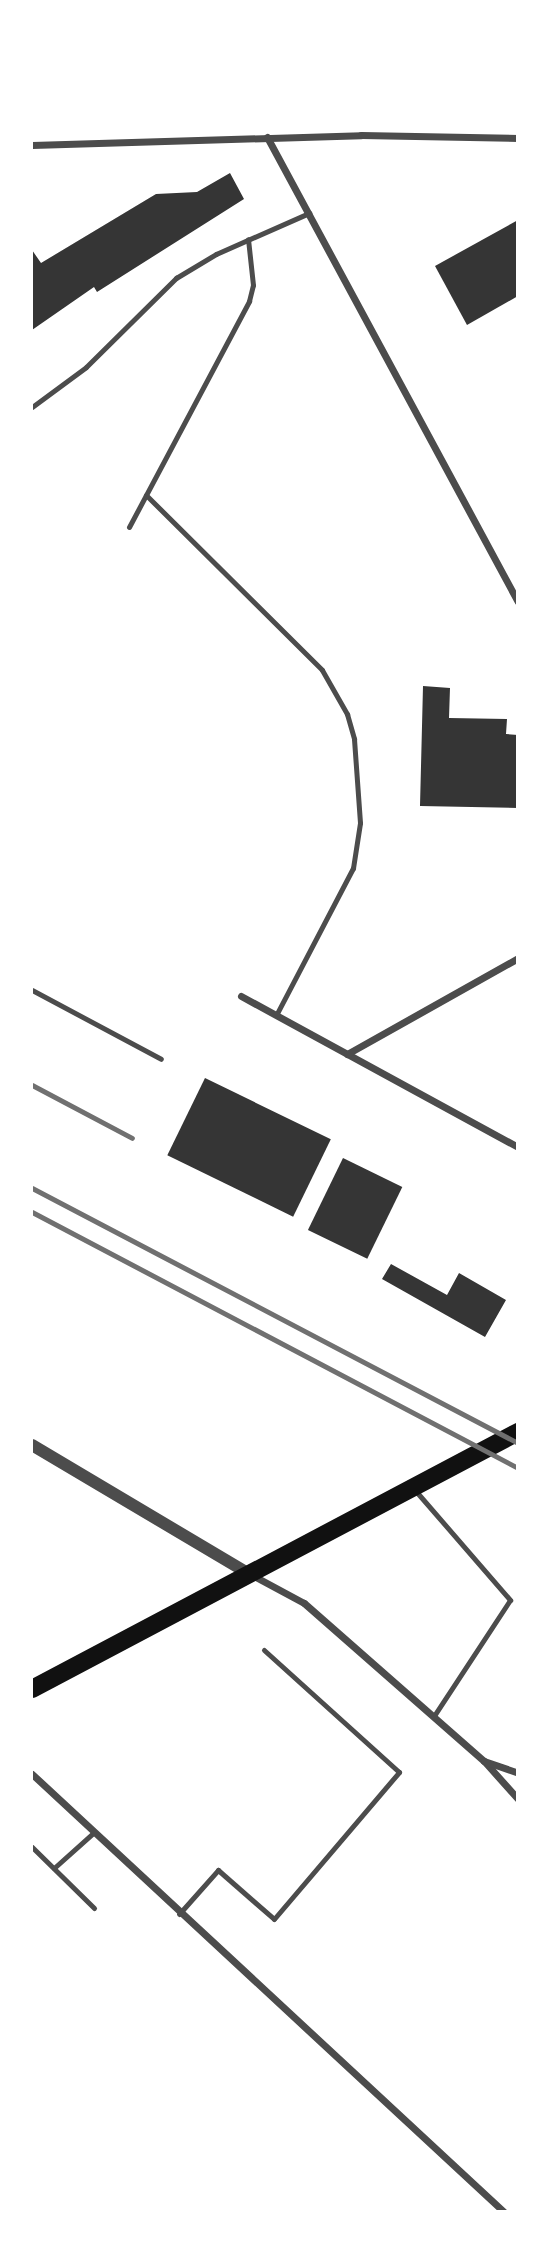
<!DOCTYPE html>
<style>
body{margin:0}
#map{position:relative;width:549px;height:2243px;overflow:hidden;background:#fff;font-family:"IBM Plex Serif",serif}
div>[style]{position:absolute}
.building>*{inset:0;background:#353535;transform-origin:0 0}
.service>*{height:5px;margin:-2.5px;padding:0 2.5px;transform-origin:2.5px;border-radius:2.5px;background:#4c4c4c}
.minor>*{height:7px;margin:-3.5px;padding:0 3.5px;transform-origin:3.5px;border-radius:3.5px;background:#4c4c4c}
.tertiary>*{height:12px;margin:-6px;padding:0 6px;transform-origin:6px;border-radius:6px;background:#4c4c4c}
.primary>*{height:18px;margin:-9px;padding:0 9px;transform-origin:9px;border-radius:9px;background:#111}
.rail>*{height:5px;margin:-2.5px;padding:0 2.5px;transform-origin:2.5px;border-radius:2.5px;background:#707070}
span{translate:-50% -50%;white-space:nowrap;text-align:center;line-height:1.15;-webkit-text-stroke:7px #fff;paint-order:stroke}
.frame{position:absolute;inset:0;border:33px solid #fff;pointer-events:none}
</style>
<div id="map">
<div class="building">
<div style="clip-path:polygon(230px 173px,244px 199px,97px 292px,94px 287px,32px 330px,32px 250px,41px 263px,156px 194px,197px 192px)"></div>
<div style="clip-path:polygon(518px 220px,518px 296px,467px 325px,435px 266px)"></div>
<div style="clip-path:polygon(423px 686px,450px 688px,449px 718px,507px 719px,506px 734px,518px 735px,518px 808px,420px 806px)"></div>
<div style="left:205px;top:1078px;width:140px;height:86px;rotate:26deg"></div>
<div style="left:343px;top:1158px;width:66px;height:80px;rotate:26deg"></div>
<div style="clip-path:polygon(391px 1264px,447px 1295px,459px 1273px,506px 1300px,485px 1337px,382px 1279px)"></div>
</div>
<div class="service">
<div style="left:32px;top:407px;width:67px;rotate:-36.5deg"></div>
<div style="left:86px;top:367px;width:127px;rotate:-44.7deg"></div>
<div style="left:176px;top:278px;width:47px;rotate:-31deg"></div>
<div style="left:216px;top:254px;width:102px;rotate:-23.8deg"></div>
<div style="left:146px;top:495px;width:248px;rotate:44.8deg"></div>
<div style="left:322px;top:670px;width:51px;rotate:60.4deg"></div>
<div style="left:347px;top:714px;width:26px;rotate:74deg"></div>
<div style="left:354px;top:739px;width:84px;rotate:85.9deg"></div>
<div style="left:360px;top:823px;width:46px;rotate:98.8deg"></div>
<div style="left:353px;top:868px;width:166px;rotate:117.6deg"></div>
<div style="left:129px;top:527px;width:256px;rotate:-62deg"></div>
<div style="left:249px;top:301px;width:16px;rotate:-76deg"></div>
<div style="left:253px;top:285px;width:46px;rotate:-96.2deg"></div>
<div style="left:32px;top:990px;width:146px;rotate:28.1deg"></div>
<div style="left:414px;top:1489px;width:147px;rotate:49.1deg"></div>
<div style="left:510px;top:1600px;width:140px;rotate:123.3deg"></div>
<div style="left:32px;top:1847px;width:87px;rotate:44.5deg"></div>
<div style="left:54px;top:1868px;width:52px;rotate:-41.9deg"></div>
<div style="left:179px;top:1914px;width:59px;rotate:-48.4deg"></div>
<div style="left:218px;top:1870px;width:74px;rotate:41.2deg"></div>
<div style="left:274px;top:1919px;width:193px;rotate:-49.6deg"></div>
<div style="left:399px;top:1772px;width:182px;rotate:-137.9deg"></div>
</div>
<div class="minor">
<div style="left:267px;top:137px;width:528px;rotate:61.64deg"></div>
<div style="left:32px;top:145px;width:329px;rotate:-1.7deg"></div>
<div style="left:361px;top:135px;width:157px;rotate:1.1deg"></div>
<div style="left:241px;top:996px;width:315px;rotate:28.6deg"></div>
<div style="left:347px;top:1054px;width:196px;rotate:-29.3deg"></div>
<div style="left:252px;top:1575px;width:59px;rotate:28.3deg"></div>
<div style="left:304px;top:1603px;width:240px;rotate:41.3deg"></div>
<div style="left:484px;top:1761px;width:51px;rotate:48.2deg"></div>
<div style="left:484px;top:1761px;width:36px;rotate:19deg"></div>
<div style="left:32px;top:1774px;width:644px;rotate:42.86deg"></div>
</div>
<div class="tertiary">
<div style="left:32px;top:1445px;width:252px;rotate:30.7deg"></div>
</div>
<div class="primary">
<div style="left:32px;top:1689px;width:550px;rotate:-27.87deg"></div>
</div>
<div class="rail">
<div style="left:32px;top:1085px;width:113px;rotate:27.9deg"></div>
<div style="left:32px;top:1188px;width:549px;rotate:27.69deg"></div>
<div style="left:32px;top:1212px;width:549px;rotate:27.78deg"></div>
</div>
<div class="frame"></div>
</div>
